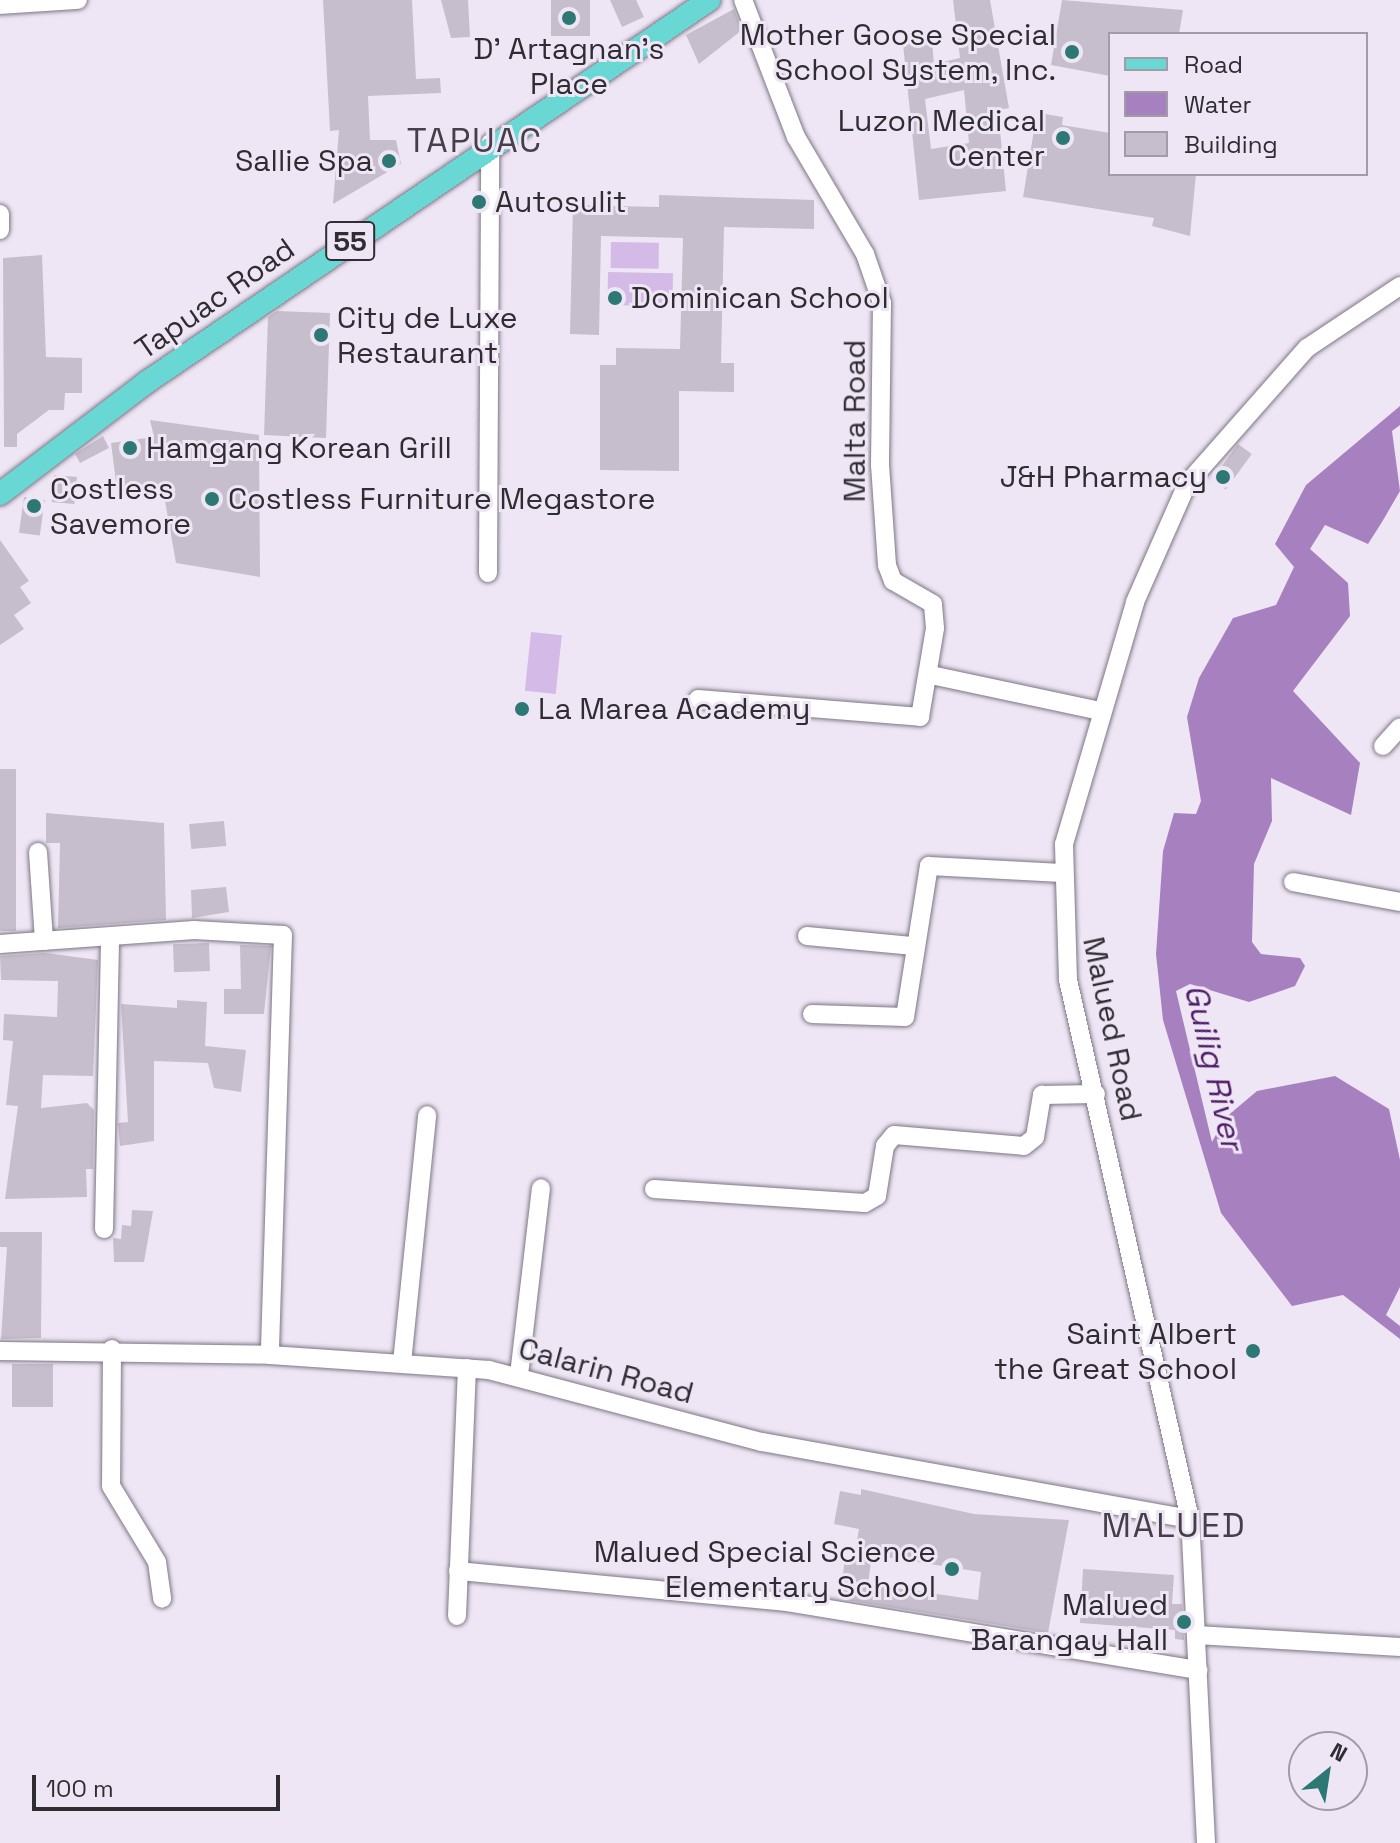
<!DOCTYPE html>
<style>
body{margin:0}
#map{position:relative;width:1400px;height:1843px;overflow:hidden;background:#efe6f5;font-family:"Space Grotesk",sans-serif}
div>[style]{position:absolute}
.green>*{inset:0;background:#d4bae6;transform-origin:0 0}
.water>*{inset:0;background:#a781bf}
.building>*{inset:0;background:#c7becd;transform-origin:0 0}
.roads{filter:drop-shadow(0 0 2px #7e7684) drop-shadow(0 0 2px #7e7684)}
.minor>*{height:18px;margin:-9px;padding:0 9px;transform-origin:9px;border-radius:9px;background:#fff}
.major>*{height:22px;margin:-11px;padding:0 11px;transform-origin:11px;border-radius:11px;background:#69d8d5}
.dots>*{width:22px;height:22px;translate:-50% -50%;box-sizing:border-box;border:4px solid #efe6f5;border-radius:50%}
span{translate:-50% -50%;white-space:nowrap;text-align:center;line-height:1.15;-webkit-text-stroke:6px #efe6f5;paint-order:stroke}
.shield-label span{padding:2px 6px;background:#efe6f5;border:2px solid;border-radius:6px;-webkit-text-stroke-width:0}
.shield-label{font-size:28px;color:#2f2c32;font-weight:700}
.poi-label{font-size:30px;color:#2f2c32}
.right{translate:-100% -50%;text-align:right}
.left{translate:0 -50%;text-align:left}
.street-label{font-size:30px;color:#2f2c32}
.water-label{font-size:32px;color:#4e1e68;font-style:italic}
.quarter-label{font-size:34px;color:#463f4a;letter-spacing:2px}
.legend{position:absolute;left:1108px;top:32px;width:260px;height:144px;box-sizing:border-box;background:#efe6f5;border:2px solid #a29ca7;margin:0;padding:10px 14px;list-style:none;font-size:24px;color:#2f2c32}
.legend li{display:flex;align-items:center;gap:16px;height:40px}
.legend b{width:40px;border:2px solid #a29ca7}
.north{position:absolute;left:1288px;top:1731px;width:80px;height:80px;box-sizing:border-box;background:#efe6f5;border:2px solid #a29ca7;border-radius:50%;rotate:30deg;font-size:22px;font-weight:700;line-height:32px;text-align:center;color:#2f2c32}
.north::after{content:'';display:block;margin:auto;width:28px;height:36px;background:#2d7774;clip-path:polygon(50% 0,100% 100%,50% 72%,0 100%)}
.scale{position:absolute;left:32px;top:1775px;width:248px;height:36px;box-sizing:border-box;border:4px solid #2f2c32;border-top:0;padding-left:10px;font-size:24px;line-height:28px;white-space:nowrap;color:#2f2c32;-webkit-text-stroke:6px #efe6f5;paint-order:stroke}
</style>
<div id="map">
<div class="green">
<div style="left:611px;top:242px;width:48px;height:26px;rotate:1deg"></div>
<div style="left:608px;top:272px;width:65px;height:33px;rotate:1deg"></div>
<div style="left:531px;top:632px;width:31px;height:59px;rotate:6deg"></div>
</div>
<div class="water">
<div style="clip-path:polygon(1400px 406px,1400px 425px,1392px 431px,1400px 491px,1382px 522px,1368px 544px,1325px 525px,1310px 549px,1348px 583px,1350px 616px,1293px 691px,1360px 763px,1351px 815px,1271px 778px,1272px 821px,1254px 864px,1252px 942px,1261px 954px,1300px 958px,1305px 966px,1295px 986px,1249px 1002px,1190px 984px,1176px 991px,1212px 1142px,1225px 1118px,1257px 1091px,1335px 1076px,1389px 1109px,1400px 1160px,1400px 1287px,1386px 1315px,1400px 1326px,1400px 1339px,1343px 1295px,1292px 1306px,1221px 1213px,1163px 1020px,1156px 954px,1163px 851px,1174px 813px,1196px 814px,1201px 801px,1187px 717px,1199px 678px,1233px 618px,1276px 605px,1294px 567px,1275px 544px,1306px 485px)"></div>
</div>
<div class="building">
<div style="clip-path:polygon(323px 0,412px 0,416px 79px,440px 78px,441px 93px,368px 96px,370px 140px,396px 140px,401px 164px,333px 204px,339px 130px,330px 131px)"></div>
<div style="clip-path:polygon(441px 0,468px 0,470px 37px,451px 38px)"></div>
<div style="left:551px;top:0;width:39px;height:36px"></div>
<div style="clip-path:polygon(610px 0,636px 0,644px 17px,622px 27px)"></div>
<div style="clip-path:polygon(evenodd,953px 0,990px 0,1009px 108px,998px 110px,1006px 191px,919px 200px,903px 44px,932px 41px,934px 64px,960px 58px,953px 0,964px 90px,969px 143px,931px 149px,925px 99px,964px 90px)"></div>
<div style="clip-path:polygon(1062px 0,1183px 10px,1179px 34px,1110px 34px,1110px 76px,1051px 65px)"></div>
<div style="clip-path:polygon(734px 9px,742px 30px,699px 64px,686px 35px)"></div>
<div style="clip-path:polygon(1045px 114px,1063px 117px,1062px 125px,1110px 133px,1110px 174px,1196px 174px,1190px 236px,1152px 226px,1154px 218px,1023px 197px,1034px 130px,1042px 131px)"></div>
<div style="clip-path:polygon(659px 195px,814px 200px,814px 229px,724px 227px,721px 363px,734px 363px,734px 392px,679px 391px,679px 471px,600px 470px,600px 365px,616px 365px,616px 348px,680px 349px,683px 238px,601px 236px,599px 335px,570px 334px,573px 205px,659px 207px)"></div>
<div style="clip-path:polygon(42px 255px,46px 357px,82px 358px,82px 393px,65px 393px,64px 410px,49px 410px,17px 434px,17px 447px,4px 447px,3px 258px)"></div>
<div style="clip-path:polygon(277px 311px,330px 313px,326px 438px,264px 435px,268px 317px)"></div>
<div style="clip-path:polygon(150px 420px,259px 435px,260px 577px,176px 563px,162px 484px,117px 490px,111px 443px,154px 437px)"></div>
<div style="clip-path:polygon(103px 436px,109px 448px,80px 463px,75px 454px)"></div>
<div style="left:1238px;top:444px;width:17px;height:44px;rotate:36deg"></div>
<div style="left:54px;top:475px;width:23px;height:27px;rotate:5deg"></div>
<div style="left:24px;top:497px;width:21px;height:36px;rotate:8deg"></div>
<div style="clip-path:polygon(0 540px,29px 581px,20px 587px,31px 603px,14px 615px,24px 629px,0 645px)"></div>
<div style="left:16px;top:769px;width:162px;height:16px;rotate:90deg"></div>
<div style="clip-path:polygon(46px 813px,164px 823px,166px 920px,58px 928px,60px 843px,46px 843px)"></div>
<div style="left:224px;top:821px;width:25px;height:35px;rotate:85deg"></div>
<div style="clip-path:polygon(226px 887px,229px 912px,192px 918px,191px 890px)"></div>
<div style="left:209px;top:943px;width:28px;height:36px;rotate:88deg"></div>
<div style="clip-path:polygon(240px 945px,271px 946px,264px 1014px,224px 1014px,224px 989px,241px 989px)"></div>
<div style="clip-path:polygon(46px 953px,98px 960px,93px 1076px,43px 1075px,41px 1108px,87px 1103px,94px 1110px,93px 1169px,86px 1169px,87px 1197px,5px 1199px,18px 1106px,6px 1105px,13px 1041px,3px 1040px,4px 1014px,57px 1017px,58px 981px,1px 980px,0 956px)"></div>
<div style="clip-path:polygon(177px 1000px,207px 1002px,205px 1046px,246px 1050px,241px 1092px,214px 1088px,208px 1063px,154px 1061px,154px 1141px,120px 1146px,118px 1123px,128px 1122px,121px 1004px,177px 1008px)"></div>
<div style="clip-path:polygon(132px 1210px,153px 1211px,144px 1262px,114px 1262px,113px 1238px,121px 1239px,122px 1225px,131px 1226px)"></div>
<div style="clip-path:polygon(0 1232px,42px 1232px,41px 1338px,1px 1339px,7px 1247px,0 1247px)"></div>
<div style="left:12px;top:1364px;width:41px;height:43px"></div>
<div style="clip-path:polygon(evenodd,861px 1489px,974px 1514px,1069px 1520px,1048px 1633px,840px 1599px,845px 1557px,854px 1558px,859px 1529px,834px 1524px,840px 1491px,861px 1495px,861px 1489px,872px 1555px,981px 1572px,978px 1600px,868px 1584px,872px 1555px)"></div>
<div style="clip-path:polygon(1083px 1569px,1174px 1575px,1172px 1604px,1182px 1604px,1184px 1640px,1175px 1639px,1175px 1630px,1080px 1623px)"></div>
</div>
<div class="roads">
<div class="minor">
<div style="left:0;top:5px;width:78px;rotate:-3.7deg"></div>
<div style="left:0;top:214px;width:16px;rotate:90deg"></div>
<div style="left:488px;top:573px;width:430px;rotate:-89.7deg"></div>
<div style="left:931px;top:675px;width:173px;rotate:12deg"></div>
<div style="left:698px;top:699px;width:223px;rotate:4.6deg"></div>
<div style="left:920px;top:717px;width:90px;rotate:-80.4deg"></div>
<div style="left:935px;top:628px;width:24px;rotate:-95deg"></div>
<div style="left:933px;top:604px;width:46px;rotate:-150.1deg"></div>
<div style="left:893px;top:581px;width:17px;rotate:-111deg"></div>
<div style="left:887px;top:565px;width:100px;rotate:-94deg"></div>
<div style="left:880px;top:465px;width:162px;rotate:-89.3deg"></div>
<div style="left:882px;top:303px;width:52px;rotate:-109.1deg"></div>
<div style="left:865px;top:254px;width:136px;rotate:-120.5deg"></div>
<div style="left:796px;top:137px;width:147px;rotate:-111.1deg"></div>
<div style="left:1383px;top:746px;width:25px;rotate:-48deg"></div>
<div style="left:38px;top:852px;width:89px;rotate:86.1deg"></div>
<div style="left:1293px;top:882px;width:109px;rotate:10.6deg"></div>
<div style="left:807px;top:936px;width:105px;rotate:5.4deg"></div>
<div style="left:0;top:944px;width:195px;rotate:-4.1deg"></div>
<div style="left:194px;top:930px;width:89px;rotate:3.2deg"></div>
<div style="left:283px;top:935px;width:420px;rotate:91.8deg"></div>
<div style="left:812px;top:1014px;width:93px;rotate:1.8deg"></div>
<div style="left:905px;top:1017px;width:153px;rotate:-81deg"></div>
<div style="left:929px;top:866px;width:133px;rotate:3deg"></div>
<div style="left:654px;top:1189px;width:211px;rotate:3.8deg"></div>
<div style="left:865px;top:1203px;width:14px;rotate:-30deg"></div>
<div style="left:877px;top:1196px;width:51px;rotate:-80.9deg"></div>
<div style="left:885px;top:1146px;width:14px;rotate:-51deg"></div>
<div style="left:894px;top:1135px;width:130px;rotate:4.8deg"></div>
<div style="left:1024px;top:1146px;width:14px;rotate:-39deg"></div>
<div style="left:1035px;top:1137px;width:43px;rotate:-80.5deg"></div>
<div style="left:1042px;top:1095px;width:54px;rotate:-1.1deg"></div>
<div style="left:104px;top:1229px;width:292px;rotate:-88.8deg"></div>
<div style="left:112px;top:1349px;width:137px;rotate:90.4deg"></div>
<div style="left:111px;top:1486px;width:89px;rotate:58.8deg"></div>
<div style="left:157px;top:1562px;width:37px;rotate:82deg"></div>
<div style="left:0;top:1351px;width:270px;rotate:0.8deg"></div>
<div style="left:270px;top:1355px;width:220px;rotate:3.9deg"></div>
<div style="left:489px;top:1370px;width:282px;rotate:14.8deg"></div>
<div style="left:762px;top:1442px;width:435px;rotate:10.2deg"></div>
<div style="left:402px;top:1363px;width:249px;rotate:-84.2deg"></div>
<div style="left:519px;top:1375px;width:188px;rotate:-83.3deg"></div>
<div style="left:458px;top:1571px;width:330px;rotate:5.4deg"></div>
<div style="left:787px;top:1602px;width:417px;rotate:9.4deg"></div>
<div style="left:457px;top:1616px;width:248px;rotate:-87.7deg"></div>
<div style="left:1197px;top:1635px;width:203px;rotate:3.4deg"></div>
<div style="left:1206px;top:1843px;width:324px;rotate:-92.8deg"></div>
<div style="left:1190px;top:1519px;width:553px;rotate:-102.75deg"></div>
<div style="left:1068px;top:980px;width:136px;rotate:-91.7deg"></div>
<div style="left:1064px;top:844px;width:252px;rotate:-73.6deg"></div>
<div style="left:1135px;top:602px;width:129px;rotate:-66.2deg"></div>
<div style="left:1187px;top:484px;width:181px;rotate:-48.6deg"></div>
<div style="left:1307px;top:348px;width:112px;rotate:-33.7deg"></div>
</div>
<div class="major">
<div style="left:0;top:494px;width:185px;rotate:-37.3deg"></div>
<div style="left:147px;top:382px;width:680px;rotate:-34.2deg"></div>
</div>
</div>
<div class="dots">
<div style="left:569px;top:18px;background:#2d7774"></div>
<div style="left:1072px;top:52px;background:#2d7774"></div>
<div style="left:1063px;top:138px;background:#2d7774"></div>
<div style="left:389px;top:161px;background:#2d7774"></div>
<div style="left:479px;top:202px;background:#2d7774"></div>
<div style="left:615px;top:298px;background:#2d7774"></div>
<div style="left:321px;top:335px;background:#2d7774"></div>
<div style="left:130px;top:448px;background:#2d7774"></div>
<div style="left:1223px;top:477px;background:#2d7774"></div>
<div style="left:212px;top:499px;background:#2d7774"></div>
<div style="left:34px;top:506px;background:#2d7774"></div>
<div style="left:522px;top:709px;background:#2d7774"></div>
<div style="left:1253px;top:1351px;background:#2d7774"></div>
<div style="left:952px;top:1569px;background:#2d7774"></div>
<div style="left:1184px;top:1622px;background:#2d7774"></div>
</div>
<div class="shield-label">
<span style="left:350px;top:241px">55</span>
</div>
<div class="poi-label">
<span class="right" style="left:1056px;top:52px">Mother Goose Special<br>School System, Inc.</span>
<span style="left:569px;top:66px">D' Artagnan's<br>Place</span>
<span class="right" style="left:1045px;top:138px">Luzon Medical<br>Center</span>
<span class="right" style="left:373px;top:161px">Sallie Spa</span>
<span class="left" style="left:495px;top:202px">Autosulit</span>
<span class="left" style="left:631px;top:298px">Dominican School</span>
<span class="left" style="left:337px;top:335px">City de Luxe<br>Restaurant</span>
<span class="left" style="left:146px;top:448px">Hamgang Korean Grill</span>
<span class="right" style="left:1207px;top:477px">J&amp;H Pharmacy</span>
<span class="left" style="left:50px;top:506px">Costless<br>Savemore</span>
<span class="left" style="left:228px;top:499px">Costless Furniture Megastore</span>
<span class="left" style="left:538px;top:709px">La Marea Academy</span>
<span class="right" style="left:1237px;top:1351px">Saint Albert<br>the Great School</span>
<span class="right" style="left:936px;top:1569px">Malued Special Science<br>Elementary School</span>
<span class="right" style="left:1168px;top:1622px">Malued<br>Barangay Hall</span>
</div>
<div class="street-label">
<span style="left:215px;top:299px;rotate:-35deg">Tapuac Road</span>
<span style="left:855px;top:421px;rotate:-90deg">Malta Road</span>
<span style="left:1112px;top:1029px;rotate:78deg">Malued Road</span>
<span style="left:606px;top:1371px;rotate:15deg">Calarin Road</span>
</div>
<div class="water-label">
<span style="left:1214px;top:1067px;rotate:77deg">Guilig River</span>
</div>
<div class="quarter-label">
<span style="left:475px;top:141px">TAPUAC</span>
<span style="left:1174px;top:1526px">MALUED</span>
</div>
<ul class="legend">
<li><b style="height:10px;background:#69d8d5"></b>Road</li>
<li><b style="height:22px;background:#a781bf"></b>Water</li>
<li><b style="height:22px;background:#c7becd"></b>Building</li>
</ul>
<div class="north">N</div>
<div class="scale">100 m</div>
</div>
